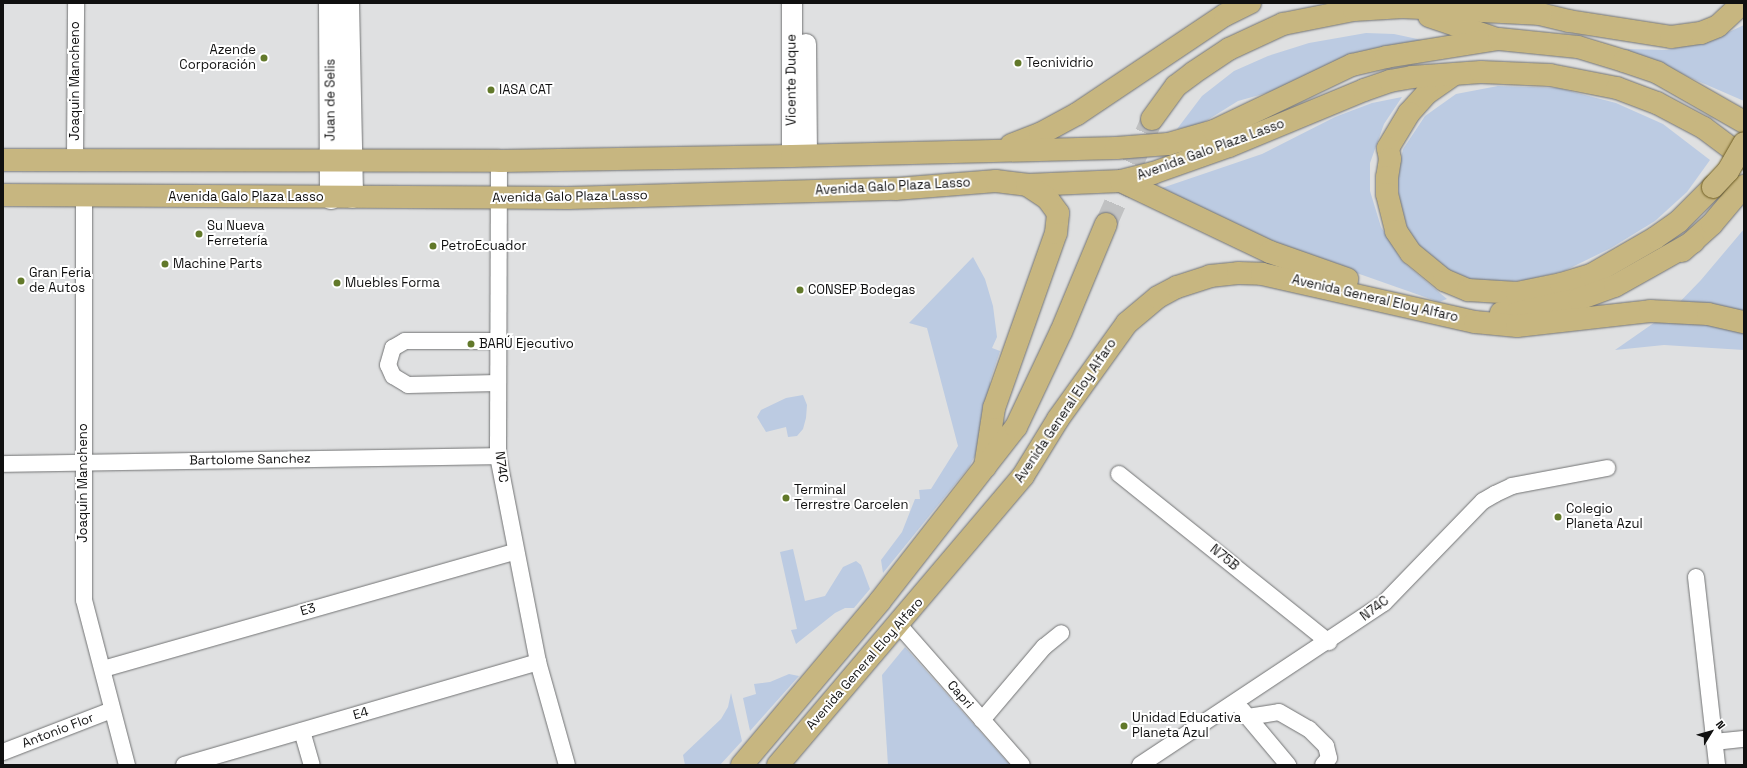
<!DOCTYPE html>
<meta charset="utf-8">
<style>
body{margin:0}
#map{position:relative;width:1747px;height:768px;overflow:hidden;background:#dfe0e1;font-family:"Space Grotesk",sans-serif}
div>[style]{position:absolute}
.green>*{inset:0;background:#bccbe2}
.primary-tunnel>*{height:22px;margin-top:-11px;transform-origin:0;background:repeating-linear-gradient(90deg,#c0c1c2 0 22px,transparent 0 33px)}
.roads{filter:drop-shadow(0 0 1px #727374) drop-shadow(0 0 1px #727374)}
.minor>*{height:16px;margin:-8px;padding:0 8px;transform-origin:8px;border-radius:8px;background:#fff}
.tertiary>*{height:20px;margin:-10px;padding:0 10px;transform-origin:10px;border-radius:10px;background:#fff}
.secondary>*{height:22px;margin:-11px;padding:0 11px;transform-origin:11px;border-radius:11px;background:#fff}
.primary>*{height:22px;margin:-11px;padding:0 11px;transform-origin:11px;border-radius:11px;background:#c7b680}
.bridges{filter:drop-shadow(0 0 1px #6e5d22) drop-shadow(0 0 1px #6e5d22)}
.primary-bridge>*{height:22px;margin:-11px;padding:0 11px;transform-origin:11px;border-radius:11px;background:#c7b680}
.dots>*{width:11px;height:11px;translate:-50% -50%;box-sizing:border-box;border:2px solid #fff;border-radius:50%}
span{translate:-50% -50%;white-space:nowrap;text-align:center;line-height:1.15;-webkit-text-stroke:4px #fff;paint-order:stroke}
.poi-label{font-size:13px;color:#101010}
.right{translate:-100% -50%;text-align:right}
.left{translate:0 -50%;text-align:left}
.street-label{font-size:13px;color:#101010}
.frame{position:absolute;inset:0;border:4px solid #101010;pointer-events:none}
.north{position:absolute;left:1691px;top:712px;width:40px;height:40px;-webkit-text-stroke:3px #fff;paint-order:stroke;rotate:53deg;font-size:11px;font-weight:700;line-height:16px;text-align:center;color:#101010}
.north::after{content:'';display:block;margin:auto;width:14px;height:18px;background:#101010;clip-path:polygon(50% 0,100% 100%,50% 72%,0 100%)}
</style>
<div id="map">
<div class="green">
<div style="clip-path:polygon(1744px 25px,1744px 101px,1624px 49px,1667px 50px,1714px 39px)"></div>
<div style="clip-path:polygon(1366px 33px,1394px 34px,1441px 44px,1238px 101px,1201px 124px,1177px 129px,1202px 96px,1234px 71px,1268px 56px,1309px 43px)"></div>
<div style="clip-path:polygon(1498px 86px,1558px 88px,1616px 103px,1663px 124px,1710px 160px,1687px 192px,1655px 221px,1611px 248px,1564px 271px,1527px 280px,1495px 283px,1464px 280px,1436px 265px,1414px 244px,1401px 212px,1397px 176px,1403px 149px,1425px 116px,1456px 94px)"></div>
<div style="clip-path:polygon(1402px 97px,1384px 124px,1370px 163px,1370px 191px,1381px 227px,1402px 261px,1447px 299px,1439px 302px,1280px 246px,1159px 189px,1262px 154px,1335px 117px,1372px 103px)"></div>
<div style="clip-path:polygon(1744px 229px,1744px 350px,1664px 345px,1615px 350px,1671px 311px,1701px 280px)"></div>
<div style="clip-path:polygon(973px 257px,985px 279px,993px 306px,997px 337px,992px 348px,1000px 351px,990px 381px,991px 393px,976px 454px,969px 467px,883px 573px,881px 560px,902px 532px,915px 499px,920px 499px,919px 490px,931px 489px,958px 446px,927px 328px,909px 323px)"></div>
<div style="clip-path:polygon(803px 395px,807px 405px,806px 418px,803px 429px,797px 436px,788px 437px,786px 427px,766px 432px,757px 417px,761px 410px,786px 398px)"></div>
<div style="clip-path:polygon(793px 549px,805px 601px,825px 596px,843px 567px,856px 561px,861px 565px,870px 589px,854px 608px,845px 608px,835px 613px,796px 644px,791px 630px,797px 629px,780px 552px)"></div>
<div style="clip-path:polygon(905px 647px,1010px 765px,888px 765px,882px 675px)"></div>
<div style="clip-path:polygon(789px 674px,799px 676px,750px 731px,743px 698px,756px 694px,754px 684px,770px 682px)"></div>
<div style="clip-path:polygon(731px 693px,742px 741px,720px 765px,685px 765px,683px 755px,721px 719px,728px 707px)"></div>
</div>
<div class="primary-tunnel">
<div style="left:1106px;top:224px;width:115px;rotate:-66.3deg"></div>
</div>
<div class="roads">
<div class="minor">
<div style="left:75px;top:159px;width:156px;rotate:-89.6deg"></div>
<div style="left:499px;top:161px;width:295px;rotate:90.2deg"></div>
<div style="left:498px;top:456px;width:210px;rotate:79deg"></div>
<div style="left:538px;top:662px;width:107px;rotate:74.3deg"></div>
<div style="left:84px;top:196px;width:404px;rotate:90deg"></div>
<div style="left:84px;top:600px;width:171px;rotate:75.4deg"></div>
<div style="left:498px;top:383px;width:90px;rotate:178.7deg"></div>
<div style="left:408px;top:385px;width:17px;rotate:-149deg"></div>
<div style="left:393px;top:376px;width:12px;rotate:-114deg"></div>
<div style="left:388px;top:365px;width:18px;rotate:-74deg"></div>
<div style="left:393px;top:348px;width:14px;rotate:-30deg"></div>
<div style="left:405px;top:341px;width:94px"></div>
<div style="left:3px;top:464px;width:495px;rotate:-0.9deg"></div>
<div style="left:1119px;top:474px;width:269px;rotate:38.7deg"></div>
<div style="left:1696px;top:577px;width:189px;rotate:83.6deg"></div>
<div style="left:899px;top:625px;width:186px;rotate:48.7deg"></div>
<div style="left:103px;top:669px;width:427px;rotate:-15.9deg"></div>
<div style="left:1242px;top:710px;width:72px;rotate:50.1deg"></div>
<div style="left:1248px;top:717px;width:31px;rotate:-9deg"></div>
<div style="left:1279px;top:712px;width:34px;rotate:30deg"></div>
<div style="left:1309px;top:729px;width:24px;rotate:45deg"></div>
<div style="left:1326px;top:746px;width:12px;rotate:76deg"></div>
<div style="left:1329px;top:758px;width:9px;rotate:131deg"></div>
<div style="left:982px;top:720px;width:96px;rotate:-49.7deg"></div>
<div style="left:1044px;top:647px;width:22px;rotate:-39deg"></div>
<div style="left:302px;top:731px;width:35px;rotate:74deg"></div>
<div style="left:1714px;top:742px;width:30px;rotate:-6deg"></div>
<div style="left:3px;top:752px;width:117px;rotate:-21.1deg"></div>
<div style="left:184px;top:765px;width:369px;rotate:-16.2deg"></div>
<div style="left:1140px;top:765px;width:293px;rotate:-33.6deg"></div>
<div style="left:1384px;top:603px;width:142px;rotate:-45.9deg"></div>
<div style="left:1483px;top:501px;width:14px;rotate:-30deg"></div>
<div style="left:1495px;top:494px;width:19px;rotate:-25deg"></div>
<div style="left:1512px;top:486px;width:97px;rotate:-10.7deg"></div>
</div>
<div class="tertiary">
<div style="left:806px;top:44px;width:112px;rotate:89.5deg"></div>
<div style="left:792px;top:156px;width:153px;rotate:-90deg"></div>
</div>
<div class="secondary">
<div style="left:330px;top:3px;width:195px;rotate:89.7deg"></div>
<div style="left:348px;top:3px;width:194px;rotate:88.8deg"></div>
</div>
<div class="primary">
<div style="left:1527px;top:11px;width:43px;rotate:13.4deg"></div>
<div style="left:1569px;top:21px;width:103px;rotate:8.9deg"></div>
<div style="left:1671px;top:37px;width:30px;rotate:-8deg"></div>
<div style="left:1701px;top:33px;width:18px;rotate:-22deg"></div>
<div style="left:1718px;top:26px;width:34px;rotate:-43deg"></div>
<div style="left:1429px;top:16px;width:72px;rotate:18.7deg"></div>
<div style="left:1453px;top:75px;width:32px;rotate:145deg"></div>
<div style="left:1427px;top:93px;width:27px;rotate:132deg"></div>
<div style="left:1409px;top:113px;width:41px;rotate:121deg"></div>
<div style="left:1388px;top:148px;width:11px;rotate:80deg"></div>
<div style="left:1390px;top:159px;width:18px;rotate:99deg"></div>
<div style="left:1387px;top:177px;width:17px;rotate:90deg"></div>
<div style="left:1387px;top:194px;width:38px;rotate:76deg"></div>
<div style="left:1396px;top:231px;width:27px;rotate:56deg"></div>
<div style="left:1411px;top:253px;width:43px;rotate:39.3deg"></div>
<div style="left:1444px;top:280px;width:26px;rotate:23deg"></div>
<div style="left:1468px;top:290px;width:49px;rotate:3.5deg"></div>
<div style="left:1517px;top:293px;width:45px;rotate:-11.6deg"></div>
<div style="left:1561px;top:284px;width:31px;rotate:-17deg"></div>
<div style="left:1591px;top:275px;width:74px;rotate:-30deg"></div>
<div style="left:1655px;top:238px;width:29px;rotate:-35deg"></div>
<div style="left:1679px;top:221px;width:48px;rotate:-45deg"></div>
<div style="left:1152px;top:119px;width:41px;rotate:-54deg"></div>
<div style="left:1176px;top:86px;width:21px;rotate:-37deg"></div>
<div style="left:1193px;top:73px;width:43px;rotate:-33.7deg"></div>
<div style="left:1229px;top:49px;width:60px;rotate:-24.8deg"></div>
<div style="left:1283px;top:24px;width:72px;rotate:-11.2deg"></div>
<div style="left:1354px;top:10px;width:49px;rotate:-3.5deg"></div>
<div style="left:1403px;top:7px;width:138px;rotate:2.9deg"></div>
<div style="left:1011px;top:145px;width:31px;rotate:-21deg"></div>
<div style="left:1040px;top:134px;width:42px;rotate:-28.4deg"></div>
<div style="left:1077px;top:114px;width:178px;rotate:-33.8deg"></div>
<div style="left:1225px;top:15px;width:28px;rotate:-26deg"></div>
<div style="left:3px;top:160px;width:496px;rotate:0.1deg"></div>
<div style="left:499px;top:161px;width:293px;rotate:-1deg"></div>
<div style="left:792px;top:156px;width:324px;rotate:-1.4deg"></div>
<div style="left:1116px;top:148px;width:52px;rotate:-4.4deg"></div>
<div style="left:1168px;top:144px;width:48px;rotate:-15.8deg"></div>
<div style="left:1214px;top:131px;width:153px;rotate:-25.6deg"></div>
<div style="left:1352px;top:65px;width:35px;rotate:-13deg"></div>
<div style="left:1386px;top:57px;width:114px;rotate:-9.1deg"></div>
<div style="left:1499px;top:39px;width:79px;rotate:5.8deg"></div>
<div style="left:1578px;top:47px;width:48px;rotate:16.9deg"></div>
<div style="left:1624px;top:61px;width:36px;rotate:19deg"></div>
<div style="left:1658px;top:73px;width:99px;rotate:29.7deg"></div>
<div style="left:1121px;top:181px;width:165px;rotate:25.5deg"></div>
<div style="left:1270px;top:252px;width:82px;rotate:19.3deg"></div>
<div style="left:3px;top:195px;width:565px;rotate:0.3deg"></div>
<div style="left:568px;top:198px;width:327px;rotate:-1.6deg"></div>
<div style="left:895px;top:189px;width:101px;rotate:-4.5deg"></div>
<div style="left:996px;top:181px;width:31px;rotate:7deg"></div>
<div style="left:1027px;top:185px;width:94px;rotate:-2.4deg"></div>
<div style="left:1121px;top:181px;width:33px;rotate:-14deg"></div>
<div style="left:1153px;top:173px;width:81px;rotate:-19.6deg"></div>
<div style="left:1229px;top:146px;width:146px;rotate:-22.5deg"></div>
<div style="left:1364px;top:90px;width:28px;rotate:-19deg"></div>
<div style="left:1390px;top:81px;width:22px;rotate:-10deg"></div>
<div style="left:1412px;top:77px;width:69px;rotate:-4.1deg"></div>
<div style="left:1481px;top:72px;width:69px;rotate:2.5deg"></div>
<div style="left:1550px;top:75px;width:68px;rotate:11deg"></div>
<div style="left:1617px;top:88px;width:43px;rotate:20.6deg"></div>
<div style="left:1657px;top:103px;width:53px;rotate:28deg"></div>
<div style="left:1704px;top:128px;width:50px;rotate:36.9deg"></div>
<div style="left:1682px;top:251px;width:40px;rotate:-42deg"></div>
<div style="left:1712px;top:224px;width:50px;rotate:-49.9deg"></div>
<div style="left:1501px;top:313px;width:16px"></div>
<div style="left:1517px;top:313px;width:64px;rotate:-12.7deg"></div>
<div style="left:1579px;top:299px;width:38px;rotate:-20deg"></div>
<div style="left:1615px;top:286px;width:90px;rotate:-29.4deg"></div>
<div style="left:985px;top:467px;width:60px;rotate:-81.3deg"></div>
<div style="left:994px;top:408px;width:186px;rotate:-70.5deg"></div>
<div style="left:1056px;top:233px;width:20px;rotate:-84deg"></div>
<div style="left:1058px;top:213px;width:17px;rotate:-126deg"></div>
<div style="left:1048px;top:199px;width:25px;rotate:-146deg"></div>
<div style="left:742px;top:765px;width:214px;rotate:-49.9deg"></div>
<div style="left:880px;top:601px;width:221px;rotate:-52deg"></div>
<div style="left:1016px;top:427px;width:105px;rotate:-64.7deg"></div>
<div style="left:1061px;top:332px;width:117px;rotate:-67.4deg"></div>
<div style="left:778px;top:765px;width:379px;rotate:-49.7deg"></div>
<div style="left:1023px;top:476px;width:67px;rotate:-58.4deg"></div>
<div style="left:1058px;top:419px;width:118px;rotate:-54.3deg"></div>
<div style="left:1127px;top:323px;width:40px;rotate:-40deg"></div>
<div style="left:1158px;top:297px;width:21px;rotate:-28deg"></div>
<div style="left:1177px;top:287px;width:35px;rotate:-18deg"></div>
<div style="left:1210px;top:276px;width:28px;rotate:-6deg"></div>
<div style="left:1238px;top:273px;width:24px;rotate:2deg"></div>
<div style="left:1262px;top:274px;width:218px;rotate:12.7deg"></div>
<div style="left:1475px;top:322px;width:42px;rotate:5.4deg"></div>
<div style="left:1517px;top:326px;width:134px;rotate:-6.4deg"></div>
<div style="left:1650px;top:311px;width:58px;rotate:3deg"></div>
<div style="left:1708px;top:314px;width:37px;rotate:13deg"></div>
</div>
</div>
<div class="bridges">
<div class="primary-bridge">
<div style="left:1713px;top:187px;width:22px;rotate:-47deg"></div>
<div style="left:1728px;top:171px;width:32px;rotate:-60deg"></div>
</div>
</div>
<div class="dots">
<div style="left:264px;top:58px;background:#62792a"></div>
<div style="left:1018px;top:63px;background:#62792a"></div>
<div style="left:491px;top:90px;background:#62792a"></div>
<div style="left:199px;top:234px;background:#62792a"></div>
<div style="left:433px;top:246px;background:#62792a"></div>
<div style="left:165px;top:264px;background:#62792a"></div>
<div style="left:21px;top:281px;background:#62792a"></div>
<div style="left:337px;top:283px;background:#62792a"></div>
<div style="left:800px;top:290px;background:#62792a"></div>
<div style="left:471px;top:344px;background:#62792a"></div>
<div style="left:786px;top:498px;background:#62792a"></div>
<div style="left:1558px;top:517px;background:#62792a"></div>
<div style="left:1124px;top:726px;background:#62792a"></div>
</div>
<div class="poi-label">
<span class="right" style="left:256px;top:58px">Azende<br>Corporación</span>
<span class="left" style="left:1026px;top:63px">Tecnividrio</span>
<span class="left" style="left:499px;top:90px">IASA CAT</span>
<span class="left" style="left:207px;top:234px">Su Nueva<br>Ferretería</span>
<span class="left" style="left:441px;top:246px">PetroEcuador</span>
<span class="left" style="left:173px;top:264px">Machine Parts</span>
<span class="left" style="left:29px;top:281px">Gran Feria<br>de Autos</span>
<span class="left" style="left:345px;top:283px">Muebles Forma</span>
<span class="left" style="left:808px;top:290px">CONSEP Bodegas</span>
<span class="left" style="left:479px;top:344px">BARÚ Ejecutivo</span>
<span class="left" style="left:794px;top:498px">Terminal<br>Terrestre Carcelen</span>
<span class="left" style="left:1566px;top:517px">Colegio<br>Planeta Azul</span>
<span class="left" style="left:1132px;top:726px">Unidad Educativa<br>Planeta Azul</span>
</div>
<div class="street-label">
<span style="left:792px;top:80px;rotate:-90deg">Vicente Duque</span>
<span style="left:75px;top:81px;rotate:-90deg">Joaquin Mancheno</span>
<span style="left:331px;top:100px;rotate:-90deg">Juan de Selis</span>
<span style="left:1211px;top:150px;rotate:-20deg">Avenida Galo Plaza Lasso</span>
<span style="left:893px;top:187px;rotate:-3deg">Avenida Galo Plaza Lasso</span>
<span style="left:246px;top:197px">Avenida Galo Plaza Lasso</span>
<span style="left:570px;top:197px;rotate:-1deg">Avenida Galo Plaza Lasso</span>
<span style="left:1375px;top:299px;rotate:13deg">Avenida General Eloy Alfaro</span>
<span style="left:1066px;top:411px;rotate:-56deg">Avenida General Eloy Alfaro</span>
<span style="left:250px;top:460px;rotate:-1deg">Bartolome Sanchez</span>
<span style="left:501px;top:467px;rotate:83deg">N74C</span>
<span style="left:83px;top:483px;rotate:-90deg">Joaquin Mancheno</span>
<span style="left:1224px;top:558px;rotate:39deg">N75B</span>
<span style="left:1375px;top:609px;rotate:-37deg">N74C</span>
<span style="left:308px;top:610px;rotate:-16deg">E3</span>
<span style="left:865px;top:664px;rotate:-49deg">Avenida General Eloy Alfaro</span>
<span style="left:960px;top:695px;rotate:49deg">Capri</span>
<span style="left:361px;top:714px;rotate:-16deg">E4</span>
<span style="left:58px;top:731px;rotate:-21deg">Antonio Flor</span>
</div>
<div class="frame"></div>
<div class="north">N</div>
</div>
